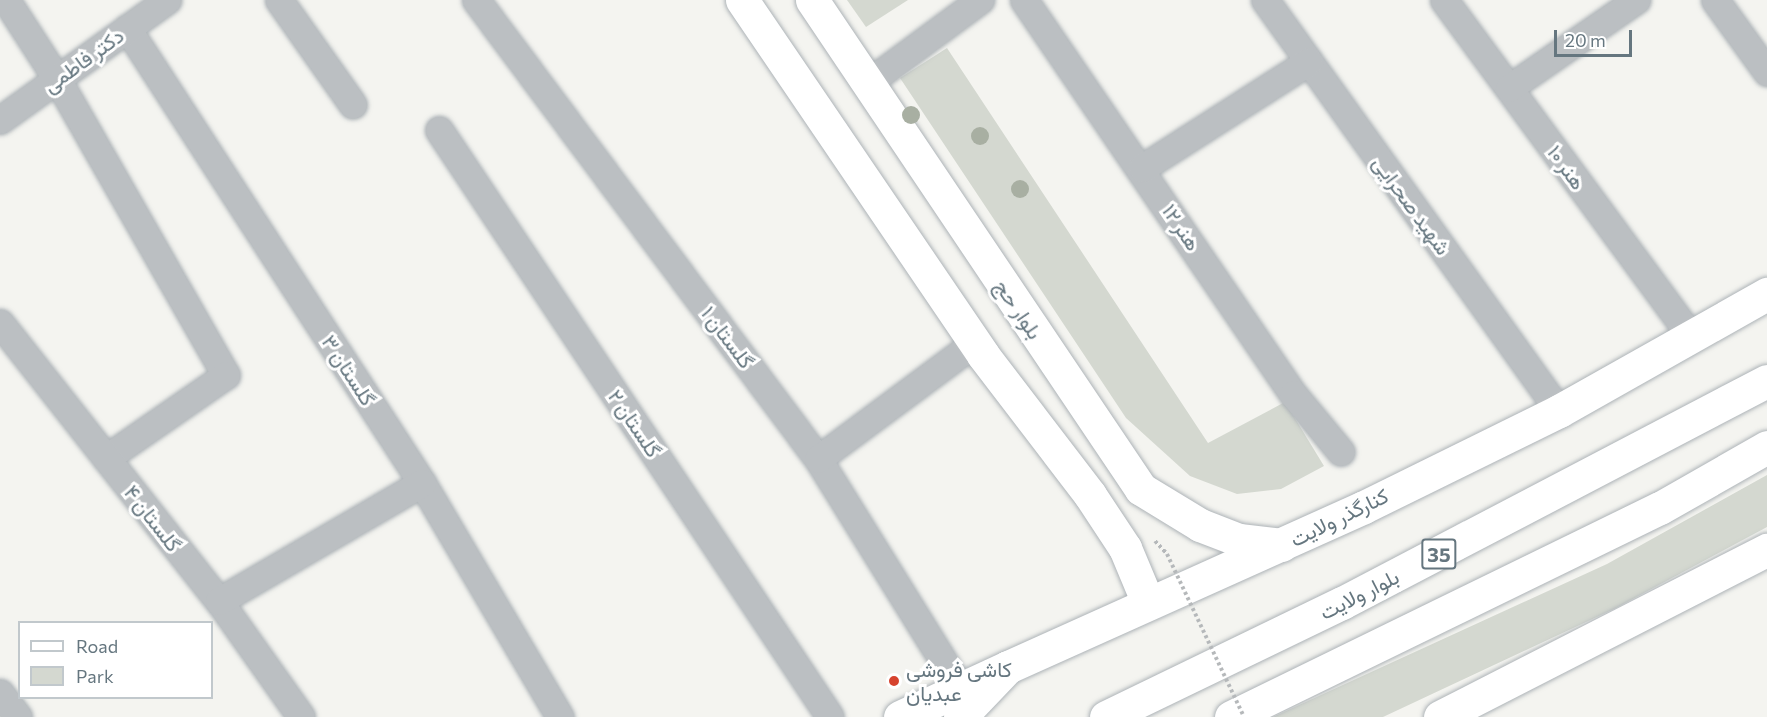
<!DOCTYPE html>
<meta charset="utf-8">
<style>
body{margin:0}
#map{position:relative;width:1767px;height:717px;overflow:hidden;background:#f4f4f0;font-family:Commissioner,Vazirmatn,sans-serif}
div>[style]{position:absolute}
.green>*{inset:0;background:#d4d8d0}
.path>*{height:4px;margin-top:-2px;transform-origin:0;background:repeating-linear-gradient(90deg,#b5b8ba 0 3px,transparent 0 6px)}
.roads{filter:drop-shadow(0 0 2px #adb3b7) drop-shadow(0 0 2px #adb3b7)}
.minor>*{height:27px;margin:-13.5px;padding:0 13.5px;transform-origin:13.5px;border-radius:13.5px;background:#bbbfc2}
.secondary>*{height:33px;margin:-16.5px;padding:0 16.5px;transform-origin:16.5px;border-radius:16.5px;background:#fff}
.primary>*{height:33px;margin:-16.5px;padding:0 16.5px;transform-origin:16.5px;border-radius:16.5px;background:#fff}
.path-bridge>*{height:4px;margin-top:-2px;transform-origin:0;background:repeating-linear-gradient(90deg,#b5b8ba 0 3px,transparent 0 6px)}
.trees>*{width:18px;height:18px;margin:-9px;border-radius:50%;background:#a8afa2}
.dots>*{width:16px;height:16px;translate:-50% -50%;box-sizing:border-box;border:3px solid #fff;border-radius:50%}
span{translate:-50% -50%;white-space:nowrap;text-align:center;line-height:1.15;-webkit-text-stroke:6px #fff;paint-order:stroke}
.shield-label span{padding:2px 4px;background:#fff;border:2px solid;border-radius:4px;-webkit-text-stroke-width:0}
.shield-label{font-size:20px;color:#65767f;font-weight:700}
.street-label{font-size:21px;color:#65767f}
.poi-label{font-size:21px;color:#65767f}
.left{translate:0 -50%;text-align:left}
.legend{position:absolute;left:18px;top:621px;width:195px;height:78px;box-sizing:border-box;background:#fff;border:2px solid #c1c8cc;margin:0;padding:8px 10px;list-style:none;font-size:18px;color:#65767f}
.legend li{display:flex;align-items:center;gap:12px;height:30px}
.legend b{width:30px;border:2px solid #c1c8cc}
.scale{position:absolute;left:1554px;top:30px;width:78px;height:27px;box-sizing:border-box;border:3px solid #65767f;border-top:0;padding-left:8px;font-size:18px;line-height:21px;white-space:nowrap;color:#65767f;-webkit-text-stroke:4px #fff;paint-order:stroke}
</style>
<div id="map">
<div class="green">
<div style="clip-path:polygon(847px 0,908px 0,866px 27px)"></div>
<div style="clip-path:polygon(947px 48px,1208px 443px,1285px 402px,1324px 466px,1281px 489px,1237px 494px,1190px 476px,1126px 418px,900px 78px)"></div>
<div style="clip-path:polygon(1767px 475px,1767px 527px,1616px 608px,1383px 717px,1273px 717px,1607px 564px)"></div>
</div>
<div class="path">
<div style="left:1155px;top:541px;width:18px;rotate:47deg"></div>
</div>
<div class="roads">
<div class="minor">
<div style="left:6px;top:0;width:94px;rotate:57.2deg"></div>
<div style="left:57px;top:79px;width:341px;rotate:60.3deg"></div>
<div style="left:226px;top:375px;width:146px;rotate:145.3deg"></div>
<div style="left:279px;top:0;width:128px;rotate:54.8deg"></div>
<div style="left:476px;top:0;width:572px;rotate:53.31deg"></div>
<div style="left:818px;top:459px;width:269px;rotate:58.2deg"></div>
<div style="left:1024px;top:0;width:477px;rotate:55.7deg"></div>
<div style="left:1293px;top:394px;width:75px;rotate:50.4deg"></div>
<div style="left:1265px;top:0;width:505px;rotate:54.42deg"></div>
<div style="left:1444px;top:0;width:416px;rotate:53.7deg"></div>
<div style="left:1715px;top:0;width:89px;rotate:54.2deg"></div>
<div style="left:127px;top:28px;width:542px;rotate:57.04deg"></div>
<div style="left:422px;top:483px;width:272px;rotate:59.5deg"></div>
<div style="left:866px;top:84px;width:142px;rotate:-36.4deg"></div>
<div style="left:1509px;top:88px;width:155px;rotate:-34.7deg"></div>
<div style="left:0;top:120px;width:206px;rotate:-35.7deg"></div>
<div style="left:439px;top:130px;width:705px;rotate:56.33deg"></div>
<div style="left:1142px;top:168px;width:198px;rotate:-32.6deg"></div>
<div style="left:0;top:323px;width:354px;rotate:51.8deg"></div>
<div style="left:219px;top:601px;width:142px;rotate:54.7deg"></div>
<div style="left:818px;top:459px;width:194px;rotate:-36.6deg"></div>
<div style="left:219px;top:601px;width:235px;rotate:-30.2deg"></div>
<div style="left:0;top:693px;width:30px;rotate:53deg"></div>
</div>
<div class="secondary">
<div style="left:742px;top:0;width:429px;rotate:55.8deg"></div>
<div style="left:983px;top:355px;width:176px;rotate:52.6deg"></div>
<div style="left:1090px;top:495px;width:64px;rotate:56.6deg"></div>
<div style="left:1125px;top:548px;width:60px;rotate:67.3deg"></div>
<div style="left:812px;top:0;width:589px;rotate:56.07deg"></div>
<div style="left:1141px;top:489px;width:69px;rotate:31.4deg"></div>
<div style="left:1200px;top:525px;width:42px;rotate:21deg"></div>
<div style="left:1239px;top:540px;width:43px;rotate:6.6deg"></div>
<div style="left:900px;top:717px;width:119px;rotate:-24.8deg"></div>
</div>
<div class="primary">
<div style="left:960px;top:717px;width:69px;rotate:-46.2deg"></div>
<div style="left:1008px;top:667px;width:390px;rotate:-24.2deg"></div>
<div style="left:1364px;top:507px;width:217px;rotate:-26.2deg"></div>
<div style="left:1559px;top:411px;width:239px;rotate:-29.4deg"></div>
<div style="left:1106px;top:717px;width:262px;rotate:-25.8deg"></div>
<div style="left:1342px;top:603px;width:479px;rotate:-27.6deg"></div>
<div style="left:1231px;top:717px;width:477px;rotate:-26deg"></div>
<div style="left:1660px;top:508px;width:123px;rotate:-29.7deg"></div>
<div style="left:1440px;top:717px;width:367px;rotate:-27.1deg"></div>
</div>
</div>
<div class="path-bridge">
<div style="left:1167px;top:554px;width:180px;rotate:64.7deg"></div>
</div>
<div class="trees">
<div style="left:911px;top:115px"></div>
<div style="left:980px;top:136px"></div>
<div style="left:1020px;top:189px"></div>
</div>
<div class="dots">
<div style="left:894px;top:681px;background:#d6432e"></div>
</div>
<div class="shield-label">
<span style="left:1439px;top:554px">35</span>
</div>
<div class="street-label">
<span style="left:83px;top:60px;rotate:-36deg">دکتر فاطمی</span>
<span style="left:1567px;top:167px;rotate:54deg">هنر ۱۰</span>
<span style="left:1412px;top:205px;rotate:54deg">شهید صحرایی</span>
<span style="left:1182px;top:227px;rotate:56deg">هنر ۱۲</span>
<span style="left:1019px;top:309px;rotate:56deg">بلوار حج</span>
<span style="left:728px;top:337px;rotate:53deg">گلستان ۱</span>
<span style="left:349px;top:370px;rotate:57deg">گلستان ۳</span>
<span style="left:635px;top:423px;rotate:56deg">گلستان ۲</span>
<span style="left:1339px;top:517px;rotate:-26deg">کنارگذر ولایت</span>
<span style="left:153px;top:518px;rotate:52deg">گلستان ۴</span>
<span style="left:1359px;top:594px;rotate:-27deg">بلوار ولایت</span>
</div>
<div class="poi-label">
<span class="left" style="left:906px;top:681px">کاشی فروشی<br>عبدیان</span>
</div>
<ul class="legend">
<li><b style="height:8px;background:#fff"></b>Road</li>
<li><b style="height:16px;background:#d4d8d0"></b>Park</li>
</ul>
<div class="scale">20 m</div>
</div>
